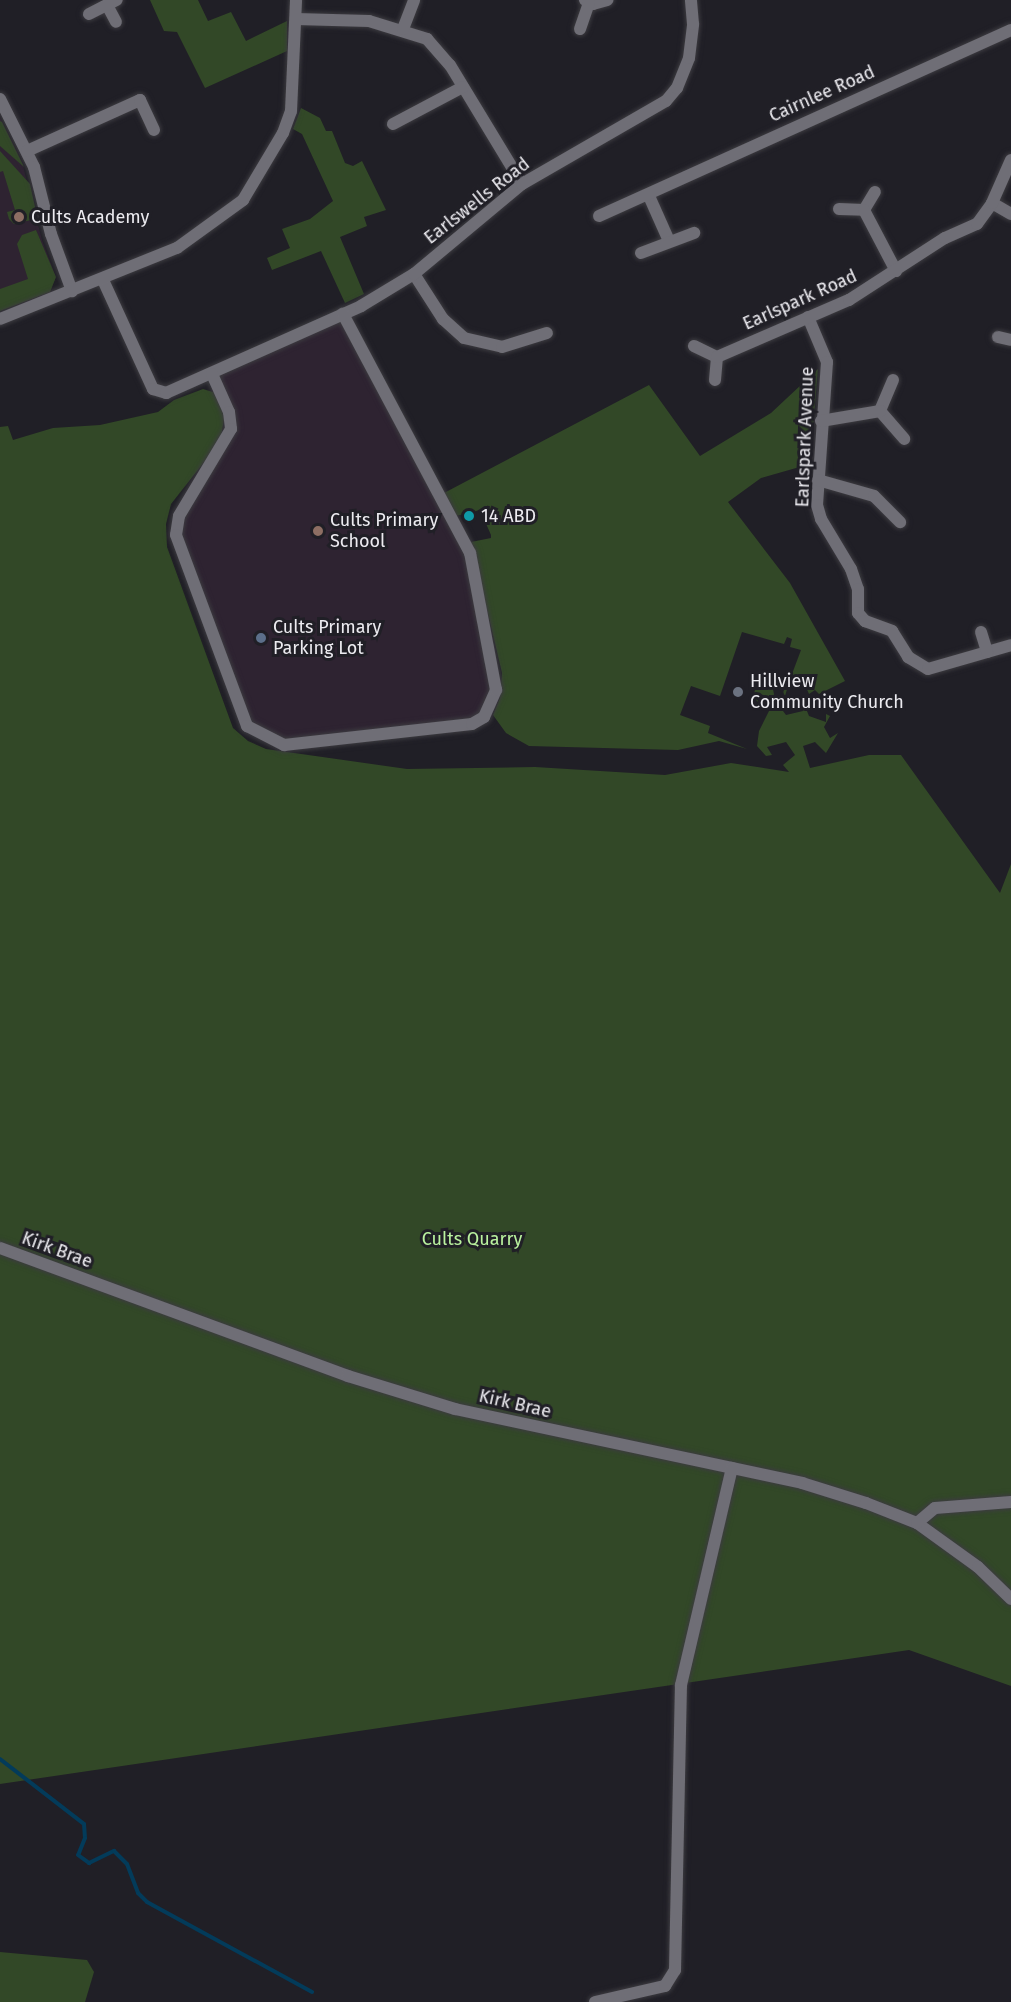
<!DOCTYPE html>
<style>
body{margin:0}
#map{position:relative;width:1011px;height:2002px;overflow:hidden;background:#201f26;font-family:"Fira Sans",sans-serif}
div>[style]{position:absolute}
.education>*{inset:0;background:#2e2331}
.green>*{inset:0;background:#324827}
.round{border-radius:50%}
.stream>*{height:4px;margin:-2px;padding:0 2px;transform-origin:2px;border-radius:2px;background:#033b5a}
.roads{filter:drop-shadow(0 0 2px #3c3b40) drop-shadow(0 0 2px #3c3b40)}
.minor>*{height:12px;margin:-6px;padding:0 6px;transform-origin:6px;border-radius:6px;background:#6f6e76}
.dots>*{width:16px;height:16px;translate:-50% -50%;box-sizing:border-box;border:3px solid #201f26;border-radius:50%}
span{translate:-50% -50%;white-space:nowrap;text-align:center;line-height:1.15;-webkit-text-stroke:6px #201f26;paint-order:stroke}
.street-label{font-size:18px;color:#ecebf0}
.poi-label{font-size:18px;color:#ecebf0}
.left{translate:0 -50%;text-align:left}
.park-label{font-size:18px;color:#baf29f}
</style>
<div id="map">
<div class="education">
<div style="clip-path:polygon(0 118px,22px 162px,42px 240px,56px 277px,50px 292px,0 311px)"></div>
<div style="clip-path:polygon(343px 314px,470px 553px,495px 672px,484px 717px,284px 745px,257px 734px,176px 535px,179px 516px,229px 434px,212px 374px)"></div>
</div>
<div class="green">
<div style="clip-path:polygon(150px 0,198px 0,208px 21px,231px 12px,246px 41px,287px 21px,287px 51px,205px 88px,177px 32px,164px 31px)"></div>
<div style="clip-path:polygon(301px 108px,320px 118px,326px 131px,332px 131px,345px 163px,353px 166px,362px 161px,386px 210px,364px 217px,367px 226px,340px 237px,364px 294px,345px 303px,321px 251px,272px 270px,267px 258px,290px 248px,282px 229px,310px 219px,333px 201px,302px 134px,293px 129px)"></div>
<div style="clip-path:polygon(0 121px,2px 122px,24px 167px,0 146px)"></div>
<div style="clip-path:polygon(0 151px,30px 184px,36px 211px,31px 220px,14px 224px,9px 219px,7px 212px,15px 210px,3px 171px,0 172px)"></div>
<div style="clip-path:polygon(36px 230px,56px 277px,50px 292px,0 311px,0 289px,28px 279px,17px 244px,22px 235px)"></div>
<div style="clip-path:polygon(818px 369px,810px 464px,761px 478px,728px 502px,790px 583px,845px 681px,819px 694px,815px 690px,809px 694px,805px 685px,788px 686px,785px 696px,777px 680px,789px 682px,801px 650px,790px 647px,792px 639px,787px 637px,784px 644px,742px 632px,720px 696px,691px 686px,680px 715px,710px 726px,708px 733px,747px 749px,719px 741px,678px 750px,529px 746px,506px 733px,493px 715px,500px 698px,502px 673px,471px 542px,491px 538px,491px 535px,480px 510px,456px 516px,444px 493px,649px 385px,700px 456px,771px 413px)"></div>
<div style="clip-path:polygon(203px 389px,216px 393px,225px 414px,220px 442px,171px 504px,166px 524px,167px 547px,233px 728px,248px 741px,266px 749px,407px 769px,535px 767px,665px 775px,731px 763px,789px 772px,783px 765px,795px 755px,786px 742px,767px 747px,772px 755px,766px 756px,757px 746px,759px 731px,771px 707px,780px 707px,786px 715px,803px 711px,798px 703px,803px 701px,809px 716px,826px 722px,826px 714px,830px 716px,824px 727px,830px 738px,838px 733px,826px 753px,815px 742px,803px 746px,810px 768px,869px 755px,901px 755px,1000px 893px,1011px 864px,1011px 1686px,909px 1650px,0 1784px,0 427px,8px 426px,13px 440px,53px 428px,100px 425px,158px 412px,174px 400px)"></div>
<div class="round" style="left:754px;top:684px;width:20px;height:20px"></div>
<div style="clip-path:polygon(0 1952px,87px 1960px,94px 1972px,85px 2002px,0 2002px)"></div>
</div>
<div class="stream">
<div style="left:0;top:1759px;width:106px;rotate:37.7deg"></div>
<div style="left:84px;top:1824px;width:14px;rotate:86deg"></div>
<div style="left:85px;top:1838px;width:18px;rotate:112deg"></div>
<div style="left:78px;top:1855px;width:14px;rotate:36deg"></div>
<div style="left:89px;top:1863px;width:28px;rotate:-26deg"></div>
<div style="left:114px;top:1851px;width:18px;rotate:45deg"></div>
<div style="left:127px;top:1864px;width:31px;rotate:69deg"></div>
<div style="left:138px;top:1893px;width:13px;rotate:45deg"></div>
<div style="left:147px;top:1902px;width:188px;rotate:28.6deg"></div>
</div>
<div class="roads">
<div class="minor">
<div style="left:585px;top:0;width:9px;rotate:27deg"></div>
<div style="left:593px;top:4px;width:15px;rotate:-16deg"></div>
<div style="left:107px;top:5px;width:19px;rotate:62deg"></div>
<div style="left:89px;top:14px;width:31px;rotate:-27deg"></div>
<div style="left:296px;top:19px;width:73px;rotate:1.6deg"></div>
<div style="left:369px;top:21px;width:61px;rotate:17.2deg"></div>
<div style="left:427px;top:39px;width:35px;rotate:49deg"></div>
<div style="left:450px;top:65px;width:139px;rotate:58.8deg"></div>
<div style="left:403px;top:29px;width:31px;rotate:-69deg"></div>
<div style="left:580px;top:29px;width:28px;rotate:-71deg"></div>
<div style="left:0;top:99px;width:76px;rotate:63.4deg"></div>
<div style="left:34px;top:167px;width:69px;rotate:75.8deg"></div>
<div style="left:51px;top:234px;width:61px;rotate:69.8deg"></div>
<div style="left:393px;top:124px;width:79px;rotate:-27.9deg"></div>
<div style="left:27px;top:151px;width:124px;rotate:-24.3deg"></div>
<div style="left:140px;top:100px;width:33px;rotate:65deg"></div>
<div style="left:649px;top:196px;width:49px;rotate:66deg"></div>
<div style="left:992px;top:203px;width:22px;rotate:30deg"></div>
<div style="left:839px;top:209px;width:25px;rotate:2deg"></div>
<div style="left:864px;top:210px;width:21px;rotate:-59deg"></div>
<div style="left:864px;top:210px;width:69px;rotate:62.3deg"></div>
<div style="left:599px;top:216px;width:452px;rotate:-24.3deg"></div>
<div style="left:641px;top:253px;width:57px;rotate:-20.7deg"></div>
<div style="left:414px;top:274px;width:54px;rotate:57.2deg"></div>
<div style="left:443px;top:319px;width:28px;rotate:42deg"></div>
<div style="left:464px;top:338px;width:39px;rotate:13deg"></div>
<div style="left:502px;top:347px;width:47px;rotate:-17.3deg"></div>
<div style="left:103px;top:280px;width:120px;rotate:65.4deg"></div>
<div style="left:153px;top:389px;width:14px;rotate:17deg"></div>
<div style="left:166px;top:393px;width:214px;rotate:-24deg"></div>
<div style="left:361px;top:306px;width:62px;rotate:-31.1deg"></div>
<div style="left:414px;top:274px;width:141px;rotate:-39.8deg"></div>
<div style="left:522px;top:184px;width:166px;rotate:-30deg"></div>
<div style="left:666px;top:101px;width:17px;rotate:-50deg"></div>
<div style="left:677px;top:88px;width:32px;rotate:-68deg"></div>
<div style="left:689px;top:58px;width:34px;rotate:-83deg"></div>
<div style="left:693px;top:24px;width:24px;rotate:-95deg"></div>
<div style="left:808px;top:317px;width:49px;rotate:67.1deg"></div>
<div style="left:827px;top:362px;width:143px;rotate:94deg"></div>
<div style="left:817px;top:505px;width:15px;rotate:74deg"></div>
<div style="left:821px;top:519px;width:58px;rotate:59deg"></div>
<div style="left:851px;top:569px;width:21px;rotate:71deg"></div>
<div style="left:858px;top:589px;width:24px;rotate:90deg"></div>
<div style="left:858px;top:613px;width:11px;rotate:49deg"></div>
<div style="left:865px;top:621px;width:29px;rotate:20deg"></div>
<div style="left:892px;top:631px;width:31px;rotate:58deg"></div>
<div style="left:908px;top:657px;width:23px;rotate:31deg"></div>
<div style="left:928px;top:669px;width:86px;rotate:-16.1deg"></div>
<div style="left:0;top:319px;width:191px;rotate:-21.9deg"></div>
<div style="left:177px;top:248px;width:82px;rotate:-36deg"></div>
<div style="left:243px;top:200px;width:78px;rotate:-59.2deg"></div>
<div style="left:283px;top:133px;width:23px;rotate:-70deg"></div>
<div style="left:291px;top:111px;width:111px;rotate:-87.4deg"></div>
<div style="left:998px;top:337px;width:13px;rotate:13deg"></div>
<div style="left:694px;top:346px;width:25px;rotate:26deg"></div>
<div style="left:717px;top:357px;width:23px;rotate:95deg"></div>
<div style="left:717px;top:357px;width:144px;rotate:-23.4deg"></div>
<div style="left:849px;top:300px;width:114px;rotate:-32.9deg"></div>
<div style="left:945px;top:238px;width:35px;rotate:-24deg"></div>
<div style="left:977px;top:224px;width:26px;rotate:-54deg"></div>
<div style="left:992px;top:203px;width:47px;rotate:-66.2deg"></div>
<div style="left:212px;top:374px;width:42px;rotate:65.9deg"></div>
<div style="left:229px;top:412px;width:17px;rotate:83deg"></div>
<div style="left:231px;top:429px;width:101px;rotate:120.9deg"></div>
<div style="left:179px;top:516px;width:19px;rotate:99deg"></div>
<div style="left:176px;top:535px;width:204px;rotate:69.6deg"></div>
<div style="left:247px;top:726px;width:42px;rotate:27.2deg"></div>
<div style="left:284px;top:745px;width:189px;rotate:-6.4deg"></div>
<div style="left:472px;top:724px;width:14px;rotate:-30deg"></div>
<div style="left:484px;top:717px;width:30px;rotate:-66deg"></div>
<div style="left:496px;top:690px;width:139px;rotate:-100.7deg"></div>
<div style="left:470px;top:553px;width:271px;rotate:-118deg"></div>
<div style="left:893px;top:380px;width:34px;rotate:113deg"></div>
<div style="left:880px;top:411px;width:37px;rotate:49deg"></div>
<div style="left:821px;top:421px;width:60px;rotate:-9.6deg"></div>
<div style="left:818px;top:480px;width:58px;rotate:15.9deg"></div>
<div style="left:874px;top:496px;width:37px;rotate:45deg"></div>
<div style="left:981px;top:632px;width:21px;rotate:73deg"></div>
<div style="left:0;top:1248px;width:371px;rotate:20.2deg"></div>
<div style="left:348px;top:1376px;width:112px;rotate:17.1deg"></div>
<div style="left:455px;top:1409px;width:355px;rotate:12deg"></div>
<div style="left:802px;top:1483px;width:67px;rotate:17.4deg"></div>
<div style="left:866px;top:1503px;width:55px;rotate:21.4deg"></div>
<div style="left:917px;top:1523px;width:75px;rotate:35.8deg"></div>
<div style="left:978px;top:1567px;width:46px;rotate:44.1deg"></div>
<div style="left:917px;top:1523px;width:23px;rotate:-40deg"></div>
<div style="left:935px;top:1508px;width:76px;rotate:-4.5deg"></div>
<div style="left:595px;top:2002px;width:72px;rotate:-12.9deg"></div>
<div style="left:665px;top:1986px;width:19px;rotate:-58deg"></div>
<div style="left:675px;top:1970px;width:285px;rotate:-88.8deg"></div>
<div style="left:681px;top:1685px;width:223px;rotate:-76.8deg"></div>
</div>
</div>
<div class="dots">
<div style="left:19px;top:217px;background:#8d6e63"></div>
<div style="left:469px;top:516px;background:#0f9aa8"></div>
<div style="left:318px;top:531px;background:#8d6e63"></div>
<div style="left:261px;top:638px;background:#5c6f8a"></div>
<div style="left:738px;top:692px;background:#6b7280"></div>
</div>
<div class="street-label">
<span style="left:822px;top:94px;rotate:-24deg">Cairnlee Road</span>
<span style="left:477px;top:201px;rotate:-38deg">Earlswells Road</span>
<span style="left:800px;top:300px;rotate:-24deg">Earlspark Road</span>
<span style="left:805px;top:437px;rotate:-88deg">Earlspark Avenue</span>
<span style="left:57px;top:1250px;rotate:20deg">Kirk Brae</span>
<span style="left:515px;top:1404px;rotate:13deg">Kirk Brae</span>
</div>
<div class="poi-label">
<span class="left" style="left:31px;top:217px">Cults Academy</span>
<span class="left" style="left:481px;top:516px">14 ABD</span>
<span class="left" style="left:330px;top:531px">Cults Primary<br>School</span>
<span class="left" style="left:273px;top:638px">Cults Primary<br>Parking Lot</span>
<span class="left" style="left:750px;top:692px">Hillview<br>Community Church</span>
</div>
<div class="park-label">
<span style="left:472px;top:1239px">Cults Quarry</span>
</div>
</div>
